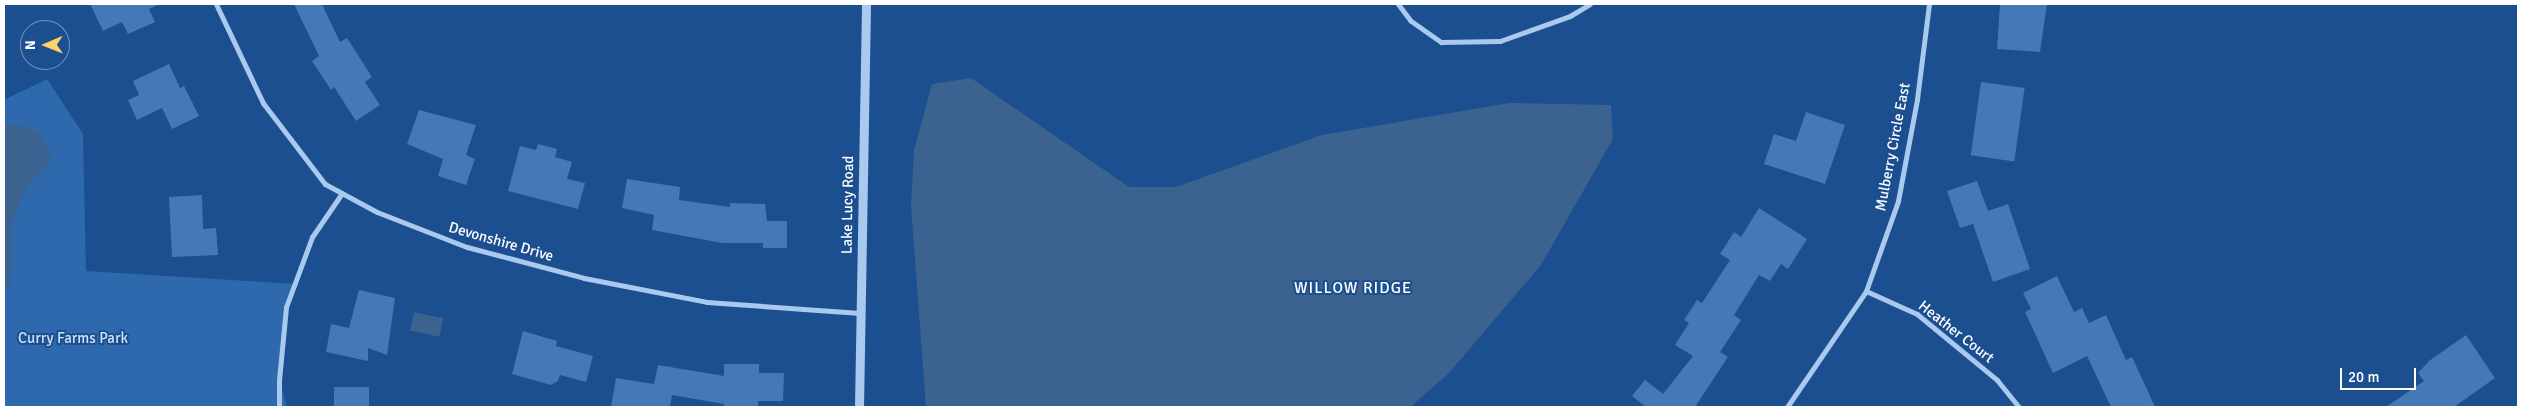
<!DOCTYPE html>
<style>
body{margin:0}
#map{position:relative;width:2522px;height:411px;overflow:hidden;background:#1b4f8f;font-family:Signika,sans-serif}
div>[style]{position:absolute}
.green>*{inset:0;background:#2e69ad}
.water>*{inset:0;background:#3c6290;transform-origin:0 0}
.building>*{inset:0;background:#4478b7;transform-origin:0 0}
.minor>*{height:5px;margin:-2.5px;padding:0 2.5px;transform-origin:2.5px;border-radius:2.5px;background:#a9c9ee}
.tertiary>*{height:9px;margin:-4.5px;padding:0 4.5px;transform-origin:4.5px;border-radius:4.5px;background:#a9c9ee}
span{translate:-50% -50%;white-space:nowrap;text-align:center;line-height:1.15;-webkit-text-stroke:4px #1b4f8f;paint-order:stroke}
.street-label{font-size:15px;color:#fff}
.park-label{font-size:15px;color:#cfe3fa}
.neighbourhood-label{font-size:16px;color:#fff;letter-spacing:1px}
.frame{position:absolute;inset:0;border:5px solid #fff;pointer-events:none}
.north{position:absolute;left:20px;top:20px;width:50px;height:50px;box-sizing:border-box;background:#1b4f8f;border:1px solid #7695bc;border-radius:50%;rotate:269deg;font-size:14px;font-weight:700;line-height:20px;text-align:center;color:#fff}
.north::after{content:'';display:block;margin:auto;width:18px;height:22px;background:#ffd166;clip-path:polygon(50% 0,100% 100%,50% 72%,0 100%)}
.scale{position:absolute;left:2340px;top:368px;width:76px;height:22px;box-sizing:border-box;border:2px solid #fff;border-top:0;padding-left:6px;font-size:15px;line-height:18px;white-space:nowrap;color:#fff;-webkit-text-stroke:4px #1b4f8f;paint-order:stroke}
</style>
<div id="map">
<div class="green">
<div style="clip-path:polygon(47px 79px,83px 134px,86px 271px,295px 284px,286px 307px,279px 379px,287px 407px,4px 407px,4px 100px)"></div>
</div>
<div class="water">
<div style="clip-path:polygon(971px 78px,1129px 187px,1176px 187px,1322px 135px,1509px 103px,1611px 105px,1613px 139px,1541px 265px,1449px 373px,1410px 407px,926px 407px,911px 207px,914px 150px,932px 84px)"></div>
<div style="clip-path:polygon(4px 124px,15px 124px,40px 133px,52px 160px,26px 188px,12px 223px,11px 283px,4px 289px)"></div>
<div style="left:414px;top:312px;width:30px;height:19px;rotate:12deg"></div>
</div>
<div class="building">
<div style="clip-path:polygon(90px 4px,160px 4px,149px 9px,155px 22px,128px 34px,122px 22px,103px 31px)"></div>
<div style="clip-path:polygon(294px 4px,322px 4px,340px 42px,347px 38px,372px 77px,365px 82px,380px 105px,356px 121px,334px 87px,331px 90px,312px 61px,319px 56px)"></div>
<div style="clip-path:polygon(2000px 4px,2047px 4px,2040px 52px,1997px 49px)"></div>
<div style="clip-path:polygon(169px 64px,180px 88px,184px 86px,199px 116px,172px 129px,162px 108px,137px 120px,128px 100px,139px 95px,133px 81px)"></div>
<div style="left:1981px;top:82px;width:44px;height:74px;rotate:8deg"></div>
<div style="clip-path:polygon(419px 110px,476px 125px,466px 155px,475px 159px,466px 185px,438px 176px,443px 159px,407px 144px)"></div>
<div style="clip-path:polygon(1806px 112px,1845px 125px,1825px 184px,1764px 164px,1774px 134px,1796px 141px)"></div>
<div style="clip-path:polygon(538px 144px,557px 149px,555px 157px,572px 162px,567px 179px,585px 183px,578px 209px,508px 191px,520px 146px,536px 150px)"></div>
<div style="clip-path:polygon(627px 179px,680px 187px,679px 200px,730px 207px,730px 203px,765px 204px,767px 221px,787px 221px,787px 248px,763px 248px,763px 243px,722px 243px,652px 230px,654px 215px,622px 208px)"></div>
<div style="clip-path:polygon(1977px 181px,1988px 211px,2008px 204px,2030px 269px,1993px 282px,1973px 224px,1960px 228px,1947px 191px)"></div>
<div style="clip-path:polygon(202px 195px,203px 229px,216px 228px,218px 255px,172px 257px,169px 197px)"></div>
<div style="clip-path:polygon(1759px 208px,1807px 239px,1788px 269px,1781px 264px,1770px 281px,1759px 275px,1734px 315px,1741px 320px,1720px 352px,1728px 357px,1695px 407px,1646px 407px,1632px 396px,1645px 380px,1663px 394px,1693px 356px,1675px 345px,1689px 323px,1684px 320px,1697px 300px,1702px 303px,1730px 260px,1720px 254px,1734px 232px,1741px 237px)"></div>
<div style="clip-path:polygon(2057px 276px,2074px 312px,2082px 308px,2089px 323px,2106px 315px,2126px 360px,2132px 357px,2155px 407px,2111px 407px,2087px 356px,2053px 373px,2025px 312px,2031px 309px,2023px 293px)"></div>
<div style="clip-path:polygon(359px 290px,395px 298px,387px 355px,368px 348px,368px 361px,326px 352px,331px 324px,349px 328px)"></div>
<div style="clip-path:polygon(523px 331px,557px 341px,556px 346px,593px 356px,586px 382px,560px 375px,558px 381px,551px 385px,512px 374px)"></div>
<div style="clip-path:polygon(2466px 335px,2495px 378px,2454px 407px,2386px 407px,2424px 381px,2418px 373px,2429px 361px)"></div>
<div style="clip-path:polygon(724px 364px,759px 364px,759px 373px,784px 373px,783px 401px,758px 401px,758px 407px,724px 407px,724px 404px,672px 395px,670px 407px,611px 407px,616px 378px,654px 384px,658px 365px,724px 376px)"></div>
<div style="left:369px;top:387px;width:20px;height:35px;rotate:90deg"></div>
</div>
<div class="minor">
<div style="left:216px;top:4px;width:110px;rotate:64.6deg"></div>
<div style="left:263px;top:103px;width:102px;rotate:52.6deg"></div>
<div style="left:325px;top:184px;width:59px;rotate:28.3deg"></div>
<div style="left:377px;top:212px;width:97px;rotate:21.3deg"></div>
<div style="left:467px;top:247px;width:121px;rotate:14.8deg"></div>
<div style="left:584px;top:278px;width:125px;rotate:11deg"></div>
<div style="left:707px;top:302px;width:153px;rotate:4.1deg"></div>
<div style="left:1398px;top:4px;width:21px;rotate:53deg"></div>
<div style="left:1411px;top:21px;width:37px;rotate:35deg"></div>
<div style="left:1441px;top:42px;width:59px;rotate:-1deg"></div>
<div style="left:1500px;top:41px;width:74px;rotate:-19.7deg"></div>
<div style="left:1570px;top:16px;width:23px;rotate:-31deg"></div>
<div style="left:1866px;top:291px;width:56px;rotate:24.3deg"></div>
<div style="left:1917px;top:314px;width:104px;rotate:39.5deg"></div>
<div style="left:1997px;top:380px;width:35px;rotate:51deg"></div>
<div style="left:279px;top:407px;width:27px;rotate:-90deg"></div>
<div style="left:279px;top:380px;width:73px;rotate:-84.5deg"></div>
<div style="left:286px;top:307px;width:75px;rotate:-69.6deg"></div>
<div style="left:312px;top:237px;width:53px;rotate:-55.7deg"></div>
<div style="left:1787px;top:407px;width:140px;rotate:-55.7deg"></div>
<div style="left:1866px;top:291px;width:96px;rotate:-70.4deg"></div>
<div style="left:1898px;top:201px;width:104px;rotate:-79.4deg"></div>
<div style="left:1917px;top:99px;width:96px;rotate:-82.8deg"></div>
</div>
<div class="tertiary">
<div style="left:859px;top:407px;width:403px;rotate:-89deg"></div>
</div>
<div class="street-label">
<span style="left:1893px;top:147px;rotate:-79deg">Mulberry Circle East</span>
<span style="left:848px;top:205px;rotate:-89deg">Lake Lucy Road</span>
<span style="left:501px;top:242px;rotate:16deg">Devonshire Drive</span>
<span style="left:1956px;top:332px;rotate:38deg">Heather Court</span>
</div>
<div class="park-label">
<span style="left:73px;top:339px">Curry Farms Park</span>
</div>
<div class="neighbourhood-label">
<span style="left:1353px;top:288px">WILLOW RIDGE</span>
</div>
<div class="frame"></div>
<div class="north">N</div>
<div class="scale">20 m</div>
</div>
